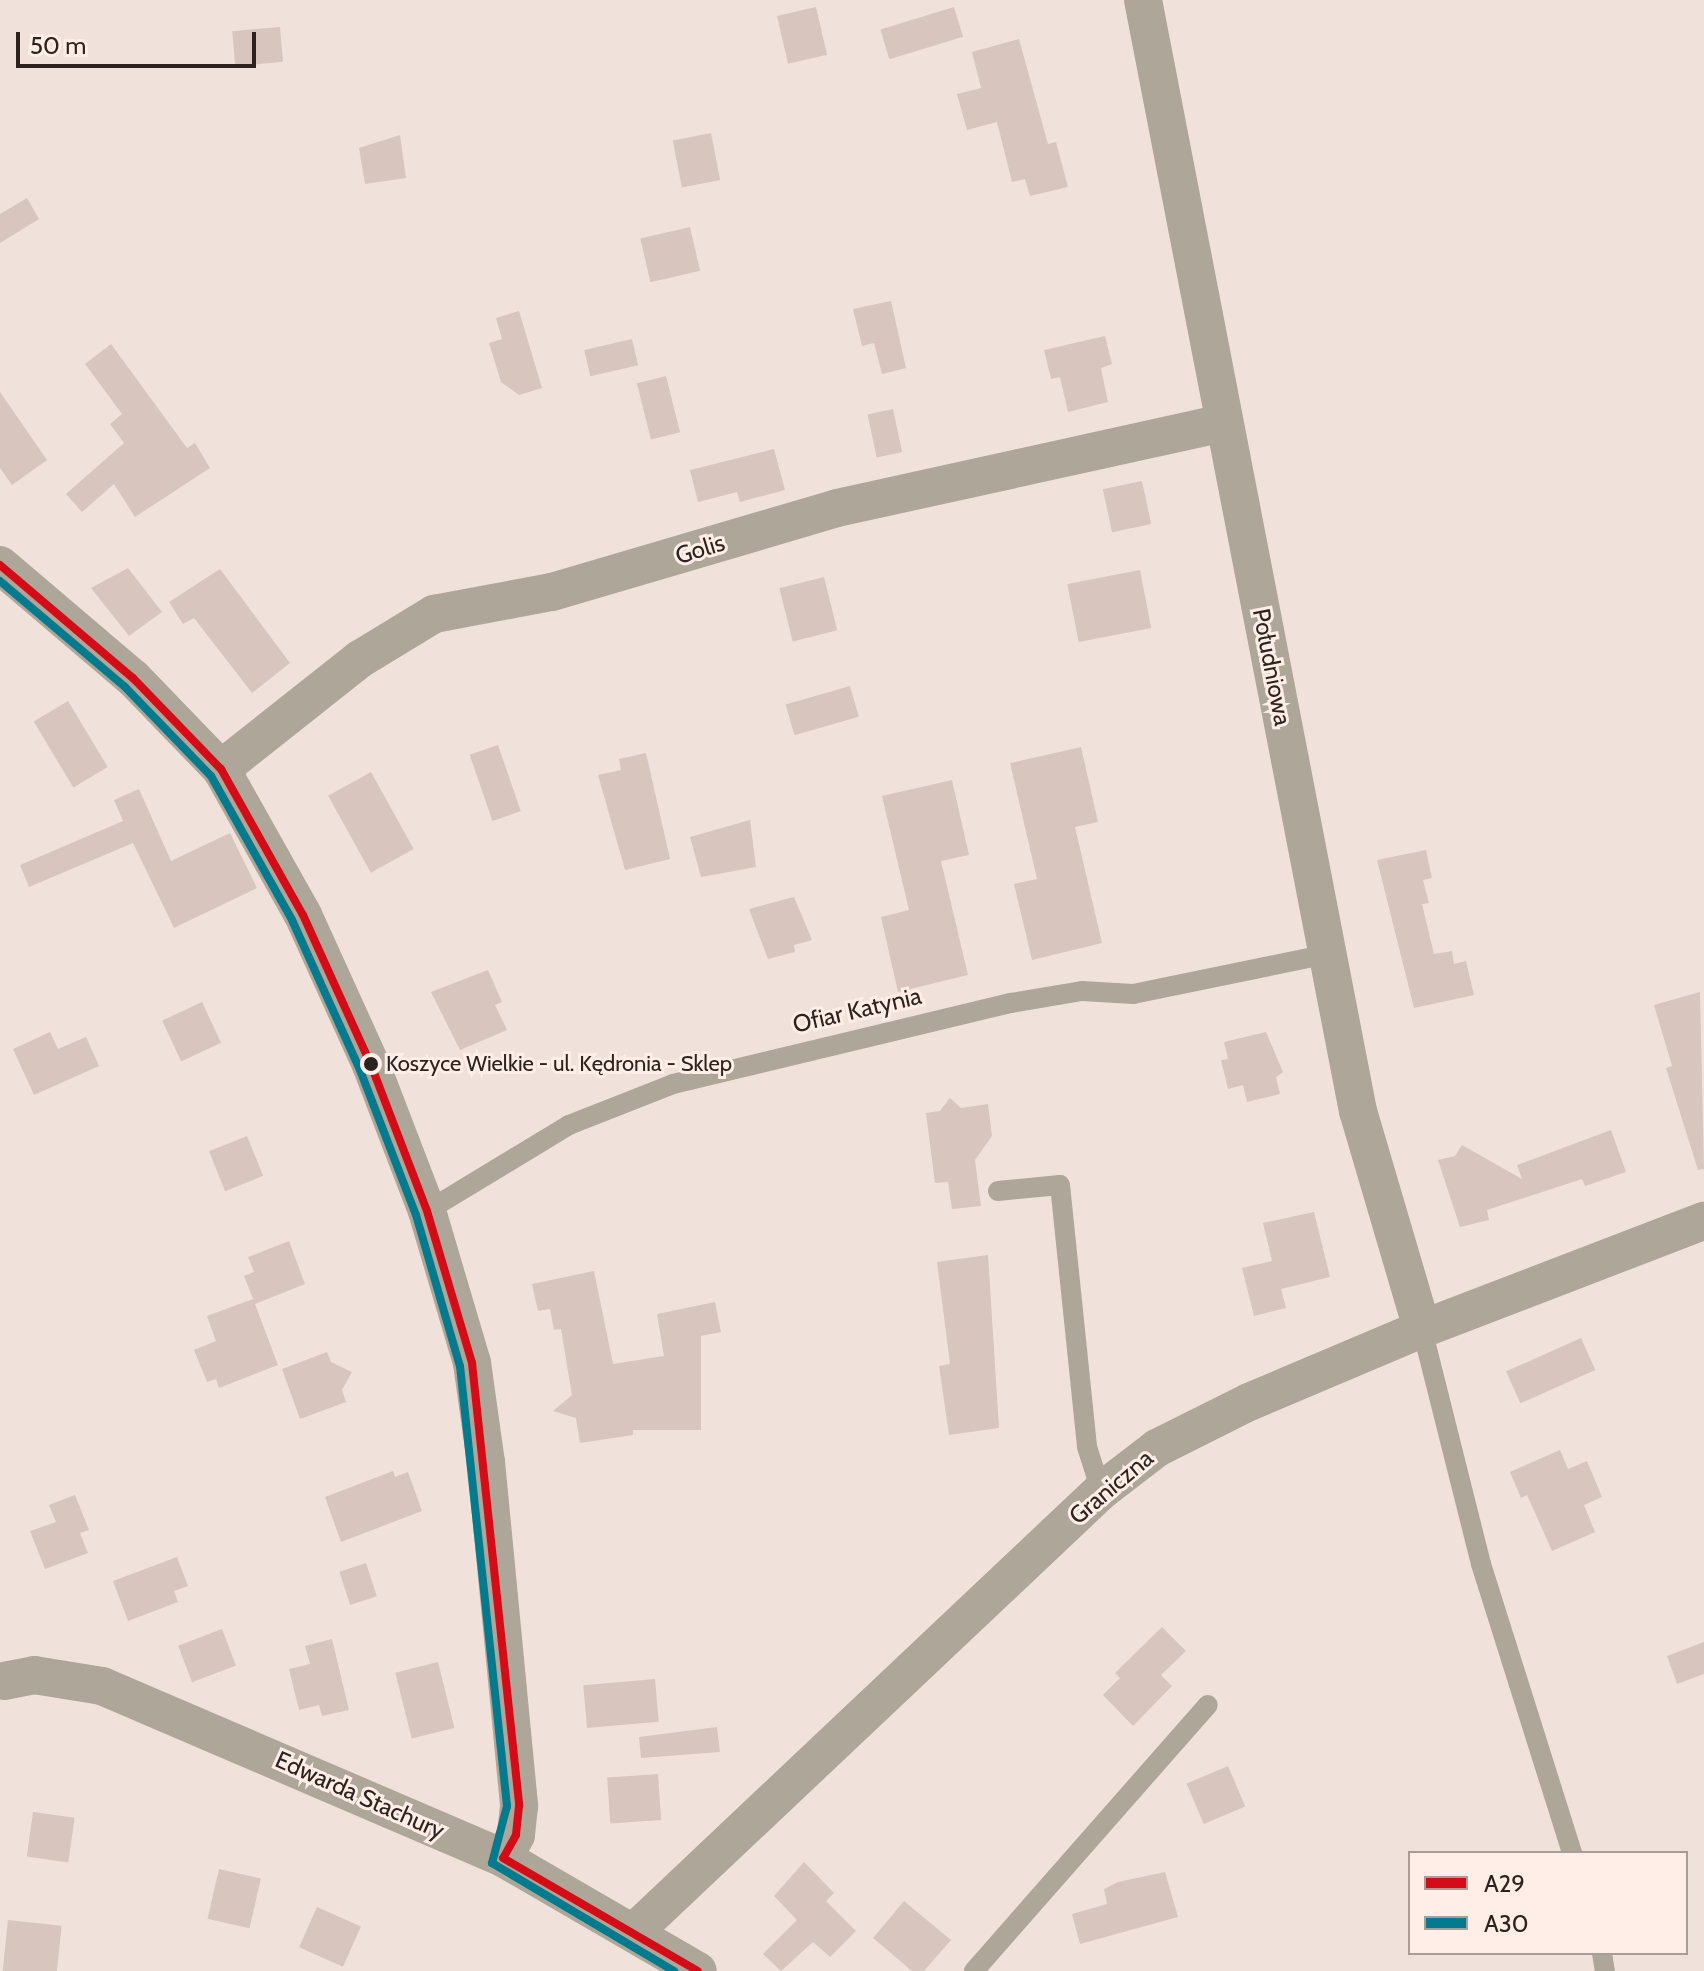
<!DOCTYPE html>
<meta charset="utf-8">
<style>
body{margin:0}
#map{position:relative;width:1704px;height:1971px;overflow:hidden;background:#f0e2db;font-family:Cabin,sans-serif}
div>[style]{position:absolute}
.building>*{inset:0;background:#d7c5be;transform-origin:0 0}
.lane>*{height:20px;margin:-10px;padding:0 10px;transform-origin:10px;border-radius:10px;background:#aea698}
.street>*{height:38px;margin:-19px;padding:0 19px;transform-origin:19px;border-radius:19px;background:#aea698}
.bus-1>*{height:8px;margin:-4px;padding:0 4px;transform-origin:4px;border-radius:4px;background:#d40c17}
.bus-2>*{height:8px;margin:-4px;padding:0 4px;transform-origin:4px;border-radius:4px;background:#037a8e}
.dots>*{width:22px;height:22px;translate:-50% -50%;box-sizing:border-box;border:4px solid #feeee7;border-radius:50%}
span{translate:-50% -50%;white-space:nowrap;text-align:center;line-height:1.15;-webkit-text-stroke:6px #feeee7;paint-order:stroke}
.bus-label{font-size:22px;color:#2c221e}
.left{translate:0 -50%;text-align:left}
.street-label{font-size:24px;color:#2c221e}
.legend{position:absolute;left:1408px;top:1851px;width:280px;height:104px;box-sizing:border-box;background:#feeee7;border:2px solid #aa9c97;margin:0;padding:10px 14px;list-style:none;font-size:24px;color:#2c221e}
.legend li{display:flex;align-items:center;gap:16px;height:40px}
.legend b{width:40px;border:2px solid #aa9c97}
.scale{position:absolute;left:16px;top:32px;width:240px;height:36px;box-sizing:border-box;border:4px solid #2c221e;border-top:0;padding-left:10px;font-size:24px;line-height:28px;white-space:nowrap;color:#2c221e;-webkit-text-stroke:6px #feeee7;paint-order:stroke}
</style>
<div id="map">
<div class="building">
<div style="left:816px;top:7px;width:49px;height:40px;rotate:77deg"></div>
<div style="left:954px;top:7px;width:31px;height:77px;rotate:73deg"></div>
<div style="left:280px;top:27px;width:35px;height:48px;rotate:85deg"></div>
<div style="clip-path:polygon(1019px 39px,1048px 144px,1056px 142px,1068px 187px,1030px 196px,1025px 179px,1012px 182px,997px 122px,967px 130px,957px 94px,981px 88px,972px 52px)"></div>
<div style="left:711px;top:133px;width:48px;height:39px;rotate:79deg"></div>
<div style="clip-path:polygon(400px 135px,406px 178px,365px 184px,359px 148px)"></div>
<div style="clip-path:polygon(27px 198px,39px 219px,0 243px,0 214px)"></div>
<div style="left:690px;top:227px;width:45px;height:51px;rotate:77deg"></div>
<div style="clip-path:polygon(891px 301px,906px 368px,882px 374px,874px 343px,862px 346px,853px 309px)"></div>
<div style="clip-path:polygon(519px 311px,542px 388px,519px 395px,501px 382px,489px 343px,502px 339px,496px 318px)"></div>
<div style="clip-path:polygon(1105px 336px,1112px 364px,1101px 368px,1108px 402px,1068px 412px,1060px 377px,1051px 379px,1044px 350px)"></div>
<div style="left:632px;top:339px;width:27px;height:49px;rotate:77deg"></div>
<div style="clip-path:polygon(111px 344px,187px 448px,195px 443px,210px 468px,135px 517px,114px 484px,82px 512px,66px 494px,124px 443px,110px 424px,122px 414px,85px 364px)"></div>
<div style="left:666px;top:376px;width:58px;height:30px;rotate:76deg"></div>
<div style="clip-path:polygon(0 392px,47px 460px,12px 485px,0 468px)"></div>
<div style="left:893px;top:409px;width:44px;height:26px;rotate:78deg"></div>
<div style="clip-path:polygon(774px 449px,785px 490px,740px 502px,737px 492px,698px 502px,690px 470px)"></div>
<div style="left:1142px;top:481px;width:44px;height:40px;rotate:78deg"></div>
<div style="clip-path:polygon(128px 568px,162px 612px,129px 636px,91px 588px)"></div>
<div style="clip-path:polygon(220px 569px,290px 663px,252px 693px,194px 618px,183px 624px,169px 602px)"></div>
<div style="left:1140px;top:570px;width:59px;height:74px;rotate:79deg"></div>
<div style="left:824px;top:577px;width:55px;height:46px;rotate:76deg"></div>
<div style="left:850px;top:686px;width:32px;height:67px;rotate:74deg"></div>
<div style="left:68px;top:701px;width:77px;height:40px;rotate:59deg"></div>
<div style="left:498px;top:745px;width:70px;height:30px;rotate:71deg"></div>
<div style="clip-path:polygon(1081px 747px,1098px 822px,1075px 827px,1102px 943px,1032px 960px,1014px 884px,1037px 879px,1010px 763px)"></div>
<div style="clip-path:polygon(646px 753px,670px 859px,625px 870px,598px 775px,621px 770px,619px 759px)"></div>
<div style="left:371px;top:772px;width:88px;height:49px;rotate:61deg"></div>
<div style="clip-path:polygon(952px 780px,969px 855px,941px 861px,968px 975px,898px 992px,881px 917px,909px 910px,882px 796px)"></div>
<div style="clip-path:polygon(139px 789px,171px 861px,230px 833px,257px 888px,174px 928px,133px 843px,29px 887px,20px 865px,123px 821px,114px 800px)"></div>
<div style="clip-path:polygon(750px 820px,756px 867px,701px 877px,690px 837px)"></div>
<div style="clip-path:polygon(1426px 850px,1432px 878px,1423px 880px,1429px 903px,1422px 904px,1434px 954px,1452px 951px,1454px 964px,1466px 961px,1474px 995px,1414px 1008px,1377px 860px)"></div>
<div style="clip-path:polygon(794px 897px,812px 940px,794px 945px,795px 952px,768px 959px,749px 909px)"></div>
<div style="clip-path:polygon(488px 970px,502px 1002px,495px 1005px,507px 1030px,460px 1050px,431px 992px)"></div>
<div style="clip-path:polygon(1700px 992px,1704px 1169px,1698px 1170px,1666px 1068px,1672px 1066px,1654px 1005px)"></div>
<div style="left:202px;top:1002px;width:45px;height:44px;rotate:65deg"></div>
<div style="clip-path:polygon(50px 1032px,58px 1049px,86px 1037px,99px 1066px,34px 1095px,13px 1049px)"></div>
<div style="clip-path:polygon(1266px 1032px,1283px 1072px,1276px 1077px,1280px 1094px,1247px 1102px,1243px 1085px,1228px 1089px,1221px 1060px,1228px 1059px,1224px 1042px)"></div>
<div style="clip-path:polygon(950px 1098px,961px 1108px,988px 1104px,992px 1136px,975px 1160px,981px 1206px,952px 1209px,948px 1182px,935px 1183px,926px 1113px,940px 1111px)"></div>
<div style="clip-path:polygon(1611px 1130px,1626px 1172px,1585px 1186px,1582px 1179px,1487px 1210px,1489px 1220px,1460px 1227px,1438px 1160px,1455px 1156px,1462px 1145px,1522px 1179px,1517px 1165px)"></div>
<div style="left:247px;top:1136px;width:43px;height:41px;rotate:68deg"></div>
<div style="clip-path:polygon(1314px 1212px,1330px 1277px,1281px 1289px,1286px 1308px,1254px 1316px,1242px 1268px,1272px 1261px,1263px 1223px)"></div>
<div style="clip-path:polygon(289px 1241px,305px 1284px,255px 1304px,278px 1365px,219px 1388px,216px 1379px,207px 1382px,194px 1350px,216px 1341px,207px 1316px,253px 1299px,244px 1276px,254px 1272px,248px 1257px)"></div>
<div style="clip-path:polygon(988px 1255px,999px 1428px,949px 1435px,939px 1366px,950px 1364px,937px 1262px)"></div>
<div style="clip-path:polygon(594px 1271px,613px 1364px,664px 1356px,657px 1314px,715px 1302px,721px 1332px,701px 1336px,701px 1430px,633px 1430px,633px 1435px,580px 1443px,576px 1418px,553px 1411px,572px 1395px,561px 1329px,554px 1330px,550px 1309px,538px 1311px,532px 1284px)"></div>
<div style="left:1581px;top:1338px;width:35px;height:82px;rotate:66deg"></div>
<div style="clip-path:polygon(327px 1352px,331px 1362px,352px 1372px,342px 1390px,346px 1402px,300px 1419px,282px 1369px)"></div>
<div style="clip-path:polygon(1560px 1450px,1568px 1469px,1587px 1461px,1602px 1497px,1584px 1505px,1595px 1532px,1552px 1551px,1527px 1495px,1521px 1498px,1510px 1472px)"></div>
<div style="clip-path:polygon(393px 1471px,395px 1477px,408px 1472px,422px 1511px,341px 1542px,325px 1497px)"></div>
<div style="clip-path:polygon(75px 1495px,89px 1530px,80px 1533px,88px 1553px,45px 1569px,30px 1531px,56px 1522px,49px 1505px)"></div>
<div style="clip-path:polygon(177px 1557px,188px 1586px,174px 1591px,178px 1602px,128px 1621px,113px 1581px)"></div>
<div style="left:366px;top:1563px;width:35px;height:28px;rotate:72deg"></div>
<div style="clip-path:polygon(1162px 1627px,1186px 1651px,1161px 1675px,1172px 1686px,1133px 1726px,1103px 1695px,1120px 1678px,1115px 1673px)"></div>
<div style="left:222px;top:1629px;width:39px;height:47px;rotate:69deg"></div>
<div style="clip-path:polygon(332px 1639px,349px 1710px,322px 1716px,319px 1705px,299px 1710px,289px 1669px,310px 1664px,305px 1646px)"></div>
<div style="clip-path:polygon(1704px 1642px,1704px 1674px,1677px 1684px,1667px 1656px)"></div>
<div style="left:438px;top:1662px;width:68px;height:44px;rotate:76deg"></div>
<div style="left:655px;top:1679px;width:43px;height:72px;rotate:85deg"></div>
<div style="clip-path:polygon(717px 1727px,720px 1752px,641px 1758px,639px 1737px)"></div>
<div style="left:1228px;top:1766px;width:44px;height:45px;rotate:67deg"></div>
<div style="left:658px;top:1774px;width:46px;height:51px;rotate:86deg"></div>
<div style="left:33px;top:1812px;width:42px;height:45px;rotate:8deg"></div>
<div style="clip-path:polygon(804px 1862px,834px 1893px,826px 1901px,856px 1931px,830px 1957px,813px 1942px,781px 1971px,763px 1954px,797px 1920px,774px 1896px)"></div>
<div style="left:219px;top:1869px;width:43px;height:51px;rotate:13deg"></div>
<div style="clip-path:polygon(1165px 1872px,1178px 1917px,1080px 1944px,1072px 1914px,1107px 1904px,1104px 1889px,1118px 1882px)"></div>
<div style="clip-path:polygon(904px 1901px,951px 1940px,924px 1971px,912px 1971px,873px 1938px)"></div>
<div style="left:317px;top:1907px;width:48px;height:44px;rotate:24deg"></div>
<div style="left:8px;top:1920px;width:54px;height:51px;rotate:6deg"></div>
</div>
<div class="lane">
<div style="left:998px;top:1191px;width:62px;rotate:-5.5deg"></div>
<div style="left:1060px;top:1185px;width:263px;rotate:84.1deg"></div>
<div style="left:1087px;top:1447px;width:46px;rotate:72.3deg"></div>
<div style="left:427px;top:1211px;width:166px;rotate:-31.2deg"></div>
<div style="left:569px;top:1125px;width:112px;rotate:-21.5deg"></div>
<div style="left:673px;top:1084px;width:348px;rotate:-13.5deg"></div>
<div style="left:1011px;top:1003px;width:72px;rotate:-9.6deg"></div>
<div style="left:1082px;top:991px;width:51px;rotate:3.4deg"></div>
<div style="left:1133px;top:994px;width:199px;rotate:-11.6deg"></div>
<div style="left:1422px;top:1329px;width:242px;rotate:75.9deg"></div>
<div style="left:1481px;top:1564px;width:303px;rotate:72.5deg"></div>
<div style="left:1602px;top:1953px;width:18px;rotate:81deg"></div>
<div style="left:974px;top:1971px;width:354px;rotate:-48.7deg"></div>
</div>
<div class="street">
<div style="left:1143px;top:0;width:1132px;rotate:79.05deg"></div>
<div style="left:1358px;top:1111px;width:227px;rotate:73.6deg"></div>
<div style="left:0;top:565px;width:175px;rotate:40.4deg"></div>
<div style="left:133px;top:678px;width:127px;rotate:46deg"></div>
<div style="left:221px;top:769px;width:167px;rotate:60.7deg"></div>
<div style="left:303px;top:915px;width:165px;rotate:65.6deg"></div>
<div style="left:371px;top:1065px;width:156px;rotate:69deg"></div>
<div style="left:427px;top:1211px;width:159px;rotate:73.5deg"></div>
<div style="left:472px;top:1363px;width:100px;rotate:82deg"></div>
<div style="left:486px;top:1462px;width:346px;rotate:84.5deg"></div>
<div style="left:519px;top:1806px;width:29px;rotate:96deg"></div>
<div style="left:516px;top:1835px;width:26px;rotate:119deg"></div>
<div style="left:221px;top:769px;width:177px;rotate:-38.4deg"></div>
<div style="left:360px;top:659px;width:87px;rotate:-31.3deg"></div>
<div style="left:434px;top:614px;width:120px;rotate:-10.6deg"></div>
<div style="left:552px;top:592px;width:297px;rotate:-16.4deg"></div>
<div style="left:837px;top:508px;width:395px;rotate:-12.4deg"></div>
<div style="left:4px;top:1681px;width:31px;rotate:-11deg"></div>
<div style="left:34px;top:1675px;width:69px;rotate:9.2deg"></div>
<div style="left:102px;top:1686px;width:436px;rotate:23.2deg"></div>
<div style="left:503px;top:1858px;width:225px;rotate:30.1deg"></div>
<div style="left:634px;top:1932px;width:642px;rotate:-43.36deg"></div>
<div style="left:1101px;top:1491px;width:71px;rotate:-37.5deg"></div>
<div style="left:1157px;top:1448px;width:103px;rotate:-26.6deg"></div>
<div style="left:1249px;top:1402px;width:188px;rotate:-22.9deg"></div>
<div style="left:1422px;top:1329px;width:302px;rotate:-21deg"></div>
</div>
<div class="bus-1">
<div style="left:0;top:565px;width:175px;rotate:40.4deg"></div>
<div style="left:133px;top:678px;width:127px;rotate:46deg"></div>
<div style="left:221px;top:769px;width:167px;rotate:60.7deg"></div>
<div style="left:303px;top:915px;width:165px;rotate:65.6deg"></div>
<div style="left:371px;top:1065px;width:156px;rotate:69deg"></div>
<div style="left:427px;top:1211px;width:159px;rotate:73.5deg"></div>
<div style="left:472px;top:1363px;width:445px;rotate:83.9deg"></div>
<div style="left:519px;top:1806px;width:29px;rotate:96deg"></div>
<div style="left:516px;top:1835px;width:26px;rotate:119deg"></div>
<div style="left:503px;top:1858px;width:225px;rotate:30.1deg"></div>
</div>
<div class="bus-2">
<div style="left:0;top:581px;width:164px;rotate:40.3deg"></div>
<div style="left:125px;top:687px;width:124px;rotate:46deg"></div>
<div style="left:211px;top:776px;width:165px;rotate:60.6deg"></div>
<div style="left:292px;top:920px;width:165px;rotate:65.6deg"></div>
<div style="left:360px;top:1070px;width:155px;rotate:68.9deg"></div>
<div style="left:416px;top:1215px;width:157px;rotate:73.8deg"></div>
<div style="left:460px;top:1366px;width:443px;rotate:83.9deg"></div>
<div style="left:507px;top:1806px;width:59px;rotate:104.7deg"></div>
<div style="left:492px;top:1863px;width:212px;rotate:30.7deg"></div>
</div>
<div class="dots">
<div style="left:371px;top:1064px;background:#2c221e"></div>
</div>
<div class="bus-label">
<span class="left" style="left:386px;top:1064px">Koszyce Wielkie - ul. Kędronia - Sklep</span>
</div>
<div class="street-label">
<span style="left:700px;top:549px;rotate:-17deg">Golis</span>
<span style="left:1272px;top:667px;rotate:79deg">Południowa</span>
<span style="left:857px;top:1010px;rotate:-13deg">Ofiar Katynia</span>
<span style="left:1111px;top:1487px;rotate:-40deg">Graniczna</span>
<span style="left:360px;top:1795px;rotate:24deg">Edwarda Stachury</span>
</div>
<ul class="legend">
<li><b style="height:10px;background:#d40c17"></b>A29</li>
<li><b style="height:10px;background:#037a8e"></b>A30</li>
</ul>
<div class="scale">50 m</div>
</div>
